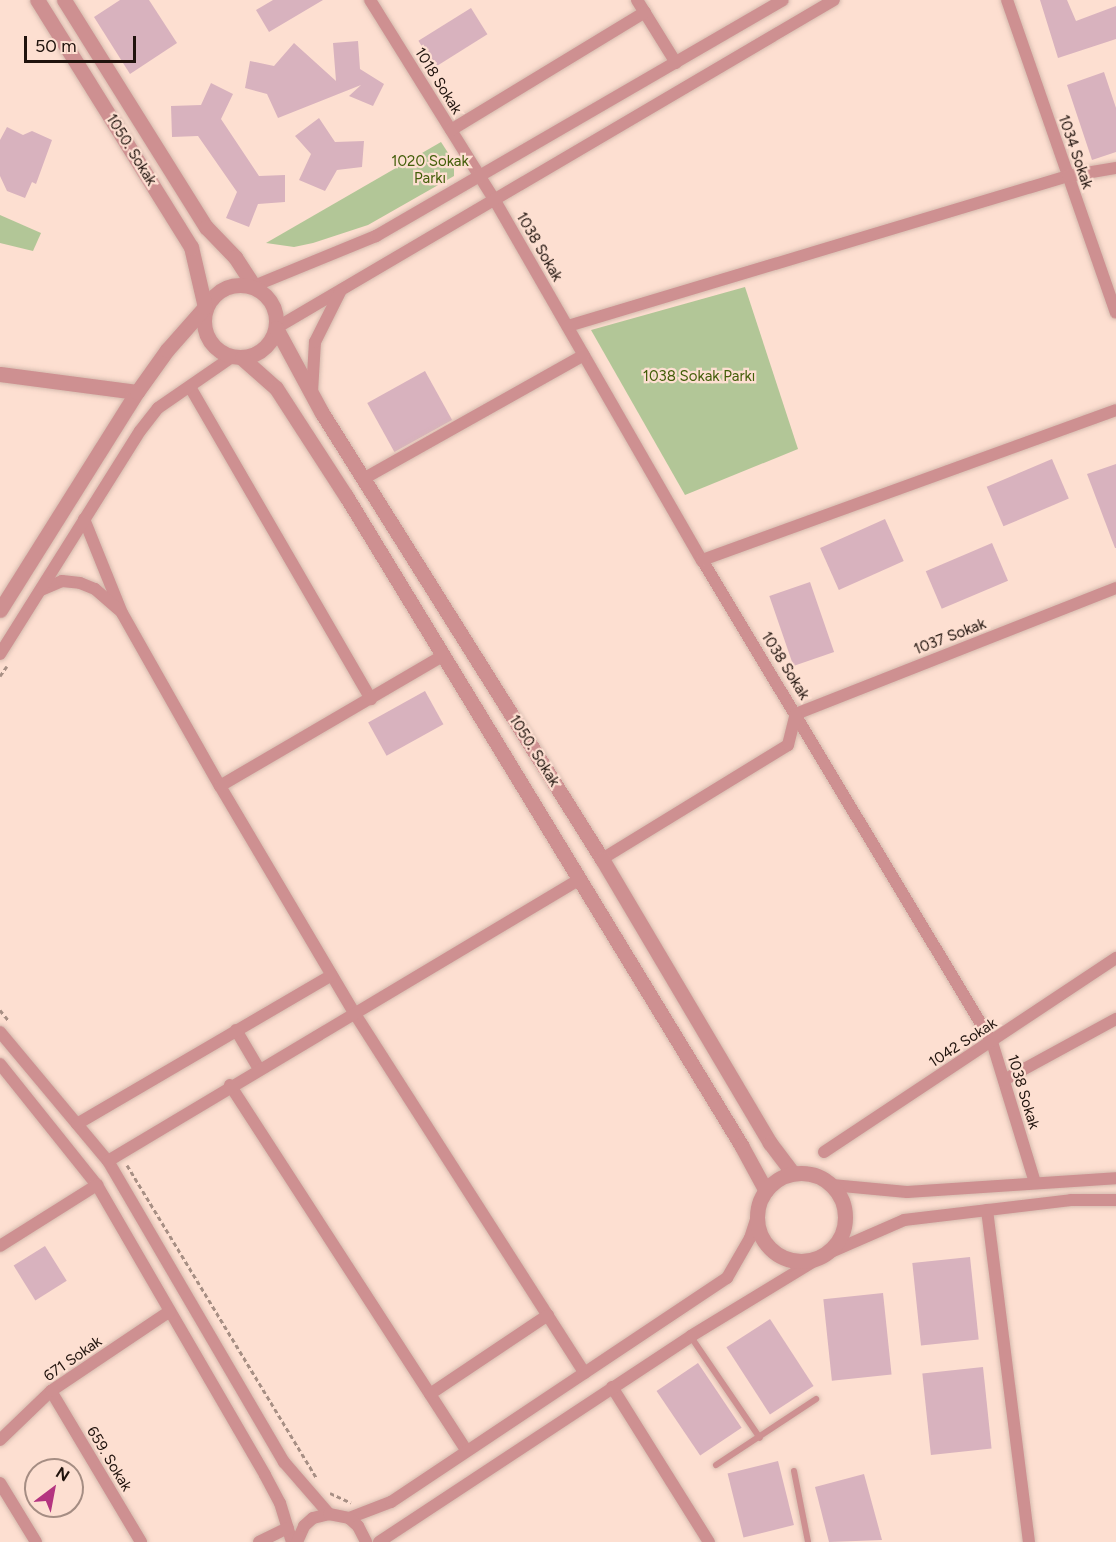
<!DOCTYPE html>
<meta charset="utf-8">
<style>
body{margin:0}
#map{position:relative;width:1116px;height:1542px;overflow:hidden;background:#fddfd1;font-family:Figtree,sans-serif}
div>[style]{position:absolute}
.green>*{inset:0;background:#b2c697}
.building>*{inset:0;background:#d8b2be;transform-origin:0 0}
.path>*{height:3px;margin-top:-1.5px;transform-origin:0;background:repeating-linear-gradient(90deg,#a78f84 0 4.5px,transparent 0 7.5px)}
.roads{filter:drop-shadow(0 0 2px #d5baae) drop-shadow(0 0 2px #d5baae)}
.service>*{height:6px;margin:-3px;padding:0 3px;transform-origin:3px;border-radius:3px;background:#ce9091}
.minor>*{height:12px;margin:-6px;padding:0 6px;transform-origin:6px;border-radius:6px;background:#ce9091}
.tertiary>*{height:15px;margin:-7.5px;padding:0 7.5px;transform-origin:7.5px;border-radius:7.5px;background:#ce9091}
.tertiary>.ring{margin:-7.5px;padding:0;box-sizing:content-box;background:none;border:15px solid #ce9091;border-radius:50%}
span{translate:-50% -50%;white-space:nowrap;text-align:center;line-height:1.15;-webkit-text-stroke:4.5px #fddfd1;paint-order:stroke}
.street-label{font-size:15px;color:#20130d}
.park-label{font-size:15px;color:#435e0a}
.north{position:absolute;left:24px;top:1458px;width:60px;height:60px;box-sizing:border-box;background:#fddfd1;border:2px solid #a58d83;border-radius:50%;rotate:32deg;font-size:16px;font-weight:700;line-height:24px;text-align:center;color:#20130d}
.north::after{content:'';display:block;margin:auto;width:21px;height:27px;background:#b43480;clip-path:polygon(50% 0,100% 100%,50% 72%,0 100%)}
.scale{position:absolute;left:24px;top:36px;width:112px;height:27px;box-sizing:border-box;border:3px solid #20130d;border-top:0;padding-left:8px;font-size:18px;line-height:21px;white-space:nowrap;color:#20130d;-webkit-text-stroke:4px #fddfd1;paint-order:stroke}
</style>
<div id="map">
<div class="green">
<div style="clip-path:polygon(441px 142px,454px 162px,454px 176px,368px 225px,313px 243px,294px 247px,266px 243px)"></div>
<div style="clip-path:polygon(0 215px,41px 233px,33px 251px,0 243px)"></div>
<div style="clip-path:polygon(745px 287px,798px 449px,685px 495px,591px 330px)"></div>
</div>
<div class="building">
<div style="clip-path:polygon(120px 0,149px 0,177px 43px,130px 74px,94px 17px)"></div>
<div style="clip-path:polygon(273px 0,323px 0,269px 32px,256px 10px)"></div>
<div style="clip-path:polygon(1040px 0,1067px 0,1076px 21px,1116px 6px,1116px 39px,1058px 58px)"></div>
<div style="left:471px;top:8px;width:31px;height:62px;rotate:58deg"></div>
<div style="clip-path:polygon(358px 41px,360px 69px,384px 84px,373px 106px,349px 96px,361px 85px,278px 118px,267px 94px,245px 88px,250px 61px,274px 66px,294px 43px,336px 81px,333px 43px)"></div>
<div style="clip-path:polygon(1104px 72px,1116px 108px,1116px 152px,1092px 160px,1067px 85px)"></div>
<div style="clip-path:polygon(211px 83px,233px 94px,221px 119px,259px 176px,285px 175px,285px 202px,258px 204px,249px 227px,226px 218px,237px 192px,198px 136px,172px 137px,171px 106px,201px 105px)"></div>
<div style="clip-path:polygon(319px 118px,335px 142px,364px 141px,362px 167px,337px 170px,325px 191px,299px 180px,311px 154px,295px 136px)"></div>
<div style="clip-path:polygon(7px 127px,23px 135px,32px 131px,52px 140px,36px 184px,32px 182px,25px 198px,7px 191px,0 176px,0 140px)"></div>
<div style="left:425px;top:371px;width:56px;height:66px;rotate:61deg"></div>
<div style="left:1052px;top:459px;width:43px;height:71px;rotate:67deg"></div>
<div style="clip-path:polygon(1116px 464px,1116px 548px,1115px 548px,1087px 474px)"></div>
<div style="left:885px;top:519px;width:46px;height:71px;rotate:66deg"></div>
<div style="left:992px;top:543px;width:41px;height:72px;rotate:67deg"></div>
<div style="left:810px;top:582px;width:74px;height:43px;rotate:71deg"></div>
<div style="left:425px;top:691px;width:38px;height:65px;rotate:61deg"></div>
<div style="left:45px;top:1246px;width:41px;height:37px;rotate:58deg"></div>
<div style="left:970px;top:1257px;width:83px;height:58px;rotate:84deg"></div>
<div style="left:883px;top:1293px;width:82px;height:60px;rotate:84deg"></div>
<div style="left:770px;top:1319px;width:80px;height:52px;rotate:57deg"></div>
<div style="left:698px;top:1363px;width:78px;height:50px;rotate:56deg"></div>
<div style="left:983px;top:1367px;width:82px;height:61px;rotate:84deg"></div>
<div style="left:778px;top:1461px;width:66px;height:52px;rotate:76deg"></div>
<div style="clip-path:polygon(864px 1474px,882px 1540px,829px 1542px,815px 1487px)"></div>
</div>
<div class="path">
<div style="left:0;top:676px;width:12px;rotate:-55deg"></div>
<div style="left:0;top:1010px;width:14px;rotate:51deg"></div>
<div style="left:127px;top:1165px;width:365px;rotate:58.8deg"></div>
<div style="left:330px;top:1493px;width:23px;rotate:25deg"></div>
</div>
<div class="roads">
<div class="service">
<div style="left:691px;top:1337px;width:122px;rotate:55.7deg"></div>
<div style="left:716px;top:1465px;width:120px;rotate:-33.4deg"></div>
<div style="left:794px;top:1471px;width:72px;rotate:78.8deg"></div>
</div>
<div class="minor">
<div style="left:370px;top:0;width:234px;rotate:58.1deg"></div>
<div style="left:494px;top:199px;width:417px;rotate:60.1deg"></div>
<div style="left:702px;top:560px;width:563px;rotate:58.97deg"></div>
<div style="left:992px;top:1042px;width:147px;rotate:73deg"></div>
<div style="left:637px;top:0;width:74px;rotate:58.2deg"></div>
<div style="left:1007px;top:0;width:331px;rotate:70.8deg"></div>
<div style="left:451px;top:130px;width:227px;rotate:-31.3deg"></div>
<div style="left:254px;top:286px;width:132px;rotate:-22.3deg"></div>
<div style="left:376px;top:236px;width:470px;rotate:-30.1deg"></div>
<div style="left:568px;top:326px;width:522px;rotate:-16.7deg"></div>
<div style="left:1068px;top:176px;width:49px;rotate:-9.5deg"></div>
<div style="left:276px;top:328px;width:647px;rotate:-30.45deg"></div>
<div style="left:190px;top:387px;width:361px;rotate:59.9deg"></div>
<div style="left:312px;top:392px;width:50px;rotate:-86.6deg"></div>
<div style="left:315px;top:342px;width:58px;rotate:-63.4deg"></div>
<div style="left:363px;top:479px;width:253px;rotate:-29.3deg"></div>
<div style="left:84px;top:519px;width:101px;rotate:68deg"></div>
<div style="left:122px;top:613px;width:199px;rotate:60.5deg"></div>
<div style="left:220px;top:786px;width:265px;rotate:59.4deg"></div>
<div style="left:355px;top:1014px;width:426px;rotate:57.4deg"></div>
<div style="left:702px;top:560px;width:440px;rotate:-19.9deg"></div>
<div style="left:41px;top:590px;width:23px;rotate:-23deg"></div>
<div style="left:62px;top:581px;width:18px;rotate:6deg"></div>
<div style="left:80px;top:583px;width:16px;rotate:22deg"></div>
<div style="left:95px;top:589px;width:32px;rotate:41deg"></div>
<div style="left:0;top:654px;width:263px;rotate:-57.9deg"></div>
<div style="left:140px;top:431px;width:29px;rotate:-52deg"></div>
<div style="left:158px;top:408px;width:90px;rotate:-34.6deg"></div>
<div style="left:796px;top:714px;width:344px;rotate:-21.5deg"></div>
<div style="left:220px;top:786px;width:259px;rotate:-30.3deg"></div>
<div style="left:602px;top:859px;width:218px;rotate:-31.5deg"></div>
<div style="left:788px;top:745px;width:32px;rotate:-76deg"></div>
<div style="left:236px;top:1030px;width:45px;rotate:59.5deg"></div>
<div style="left:0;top:1032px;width:168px;rotate:50.1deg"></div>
<div style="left:108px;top:1161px;width:349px;rotate:59.7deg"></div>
<div style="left:284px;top:1462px;width:69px;rotate:49.1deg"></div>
<div style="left:0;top:1064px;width:155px;rotate:51.3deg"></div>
<div style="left:97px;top:1185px;width:335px;rotate:59.9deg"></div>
<div style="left:265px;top:1475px;width:32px;rotate:62deg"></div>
<div style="left:280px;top:1503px;width:41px;rotate:72.9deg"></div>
<div style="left:1004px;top:1080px;width:128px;rotate:-28.6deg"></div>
<div style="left:230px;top:1085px;width:435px;rotate:57.1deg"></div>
<div style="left:77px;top:1124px;width:295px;rotate:-30.3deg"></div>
<div style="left:824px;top:1152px;width:351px;rotate:-33.6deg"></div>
<div style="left:108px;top:1161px;width:550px;rotate:-30.86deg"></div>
<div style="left:832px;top:1185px;width:75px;rotate:5.3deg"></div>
<div style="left:907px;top:1192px;width:209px;rotate:-3.8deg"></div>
<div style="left:987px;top:1210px;width:335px;rotate:82.8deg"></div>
<div style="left:0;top:1246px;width:115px;rotate:-32.2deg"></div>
<div style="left:612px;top:1387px;width:183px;rotate:58deg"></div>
<div style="left:51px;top:1391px;width:176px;rotate:59.2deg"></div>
<div style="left:430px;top:1394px;width:142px;rotate:-33.8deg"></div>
<div style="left:0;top:1440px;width:71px;rotate:-43.9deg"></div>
<div style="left:51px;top:1391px;width:143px;rotate:-33.9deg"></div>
<div style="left:0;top:1483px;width:69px;rotate:58.6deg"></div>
<div style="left:349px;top:1518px;width:45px;rotate:-20.9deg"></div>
<div style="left:391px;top:1502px;width:404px;rotate:-33.7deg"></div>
<div style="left:727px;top:1278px;width:46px;rotate:-60.1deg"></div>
<div style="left:750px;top:1238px;width:22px;rotate:-72deg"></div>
<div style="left:259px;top:1542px;width:32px;rotate:-26deg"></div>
<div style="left:297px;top:1542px;width:17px;rotate:-66deg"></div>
<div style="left:304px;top:1526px;width:12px;rotate:-42deg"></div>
<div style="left:313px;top:1518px;width:16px;rotate:-14deg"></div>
<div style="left:329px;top:1514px;width:20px;rotate:11deg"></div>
<div style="left:349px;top:1518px;width:12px;rotate:42deg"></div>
<div style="left:358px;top:1526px;width:18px;rotate:63deg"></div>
<div style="left:379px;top:1542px;width:374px;rotate:-33.4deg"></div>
<div style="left:691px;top:1336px;width:156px;rotate:-31.3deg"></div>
<div style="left:824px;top:1255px;width:87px;rotate:-23.6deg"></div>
<div style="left:904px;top:1220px;width:168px;rotate:-6.8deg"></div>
<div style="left:1071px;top:1200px;width:45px"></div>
</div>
<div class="tertiary">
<div style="left:64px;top:0;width:268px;rotate:58deg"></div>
<div style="left:206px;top:227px;width:42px;rotate:46deg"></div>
<div style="left:235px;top:257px;width:35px;rotate:57deg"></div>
<div class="ring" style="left:204px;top:285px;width:57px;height:57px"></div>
<div style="left:276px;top:328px;width:97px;rotate:61.6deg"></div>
<div style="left:322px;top:413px;width:527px;rotate:57.88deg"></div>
<div style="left:602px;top:859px;width:330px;rotate:59.4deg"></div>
<div style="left:770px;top:1143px;width:38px;rotate:53deg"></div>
<div style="left:242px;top:358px;width:45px;rotate:41.4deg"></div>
<div style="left:276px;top:388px;width:129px;rotate:57.1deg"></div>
<div style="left:346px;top:496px;width:760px;rotate:58.67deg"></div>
<div style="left:741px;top:1145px;width:52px;rotate:61.5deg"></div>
<div style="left:0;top:374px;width:138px;rotate:7.5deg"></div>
<div style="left:0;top:610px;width:257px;rotate:-57.9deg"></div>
<div style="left:137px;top:392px;width:52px;rotate:-54.5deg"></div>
<div style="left:167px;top:350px;width:57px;rotate:-48.5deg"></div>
<div style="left:205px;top:307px;width:62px;rotate:-103.1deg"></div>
<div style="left:191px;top:247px;width:291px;rotate:-121.9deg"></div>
<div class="ring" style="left:757px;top:1173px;width:73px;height:73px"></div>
</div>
</div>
<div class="street-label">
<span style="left:438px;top:81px;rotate:58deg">1018 Sokak</span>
<span style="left:131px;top:150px;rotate:58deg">1050. Sokak</span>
<span style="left:1075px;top:152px;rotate:71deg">1034 Sokak</span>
<span style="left:539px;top:247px;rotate:60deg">1038 Sokak</span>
<span style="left:950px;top:637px;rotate:-21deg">1037 Sokak</span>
<span style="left:785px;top:666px;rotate:58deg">1038 Sokak</span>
<span style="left:534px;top:751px;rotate:58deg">1050. Sokak</span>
<span style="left:963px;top:1043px;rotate:-33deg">1042 Sokak</span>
<span style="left:1023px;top:1092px;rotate:73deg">1038 Sokak</span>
<span style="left:73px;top:1359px;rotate:-35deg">671 Sokak</span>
<span style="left:109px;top:1459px;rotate:59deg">659. Sokak</span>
</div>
<div class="park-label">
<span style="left:430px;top:170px">1020 Sokak<br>Parkı</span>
<span style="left:699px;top:377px">1038 Sokak Parkı</span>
</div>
<div class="north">N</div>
<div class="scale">50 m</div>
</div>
